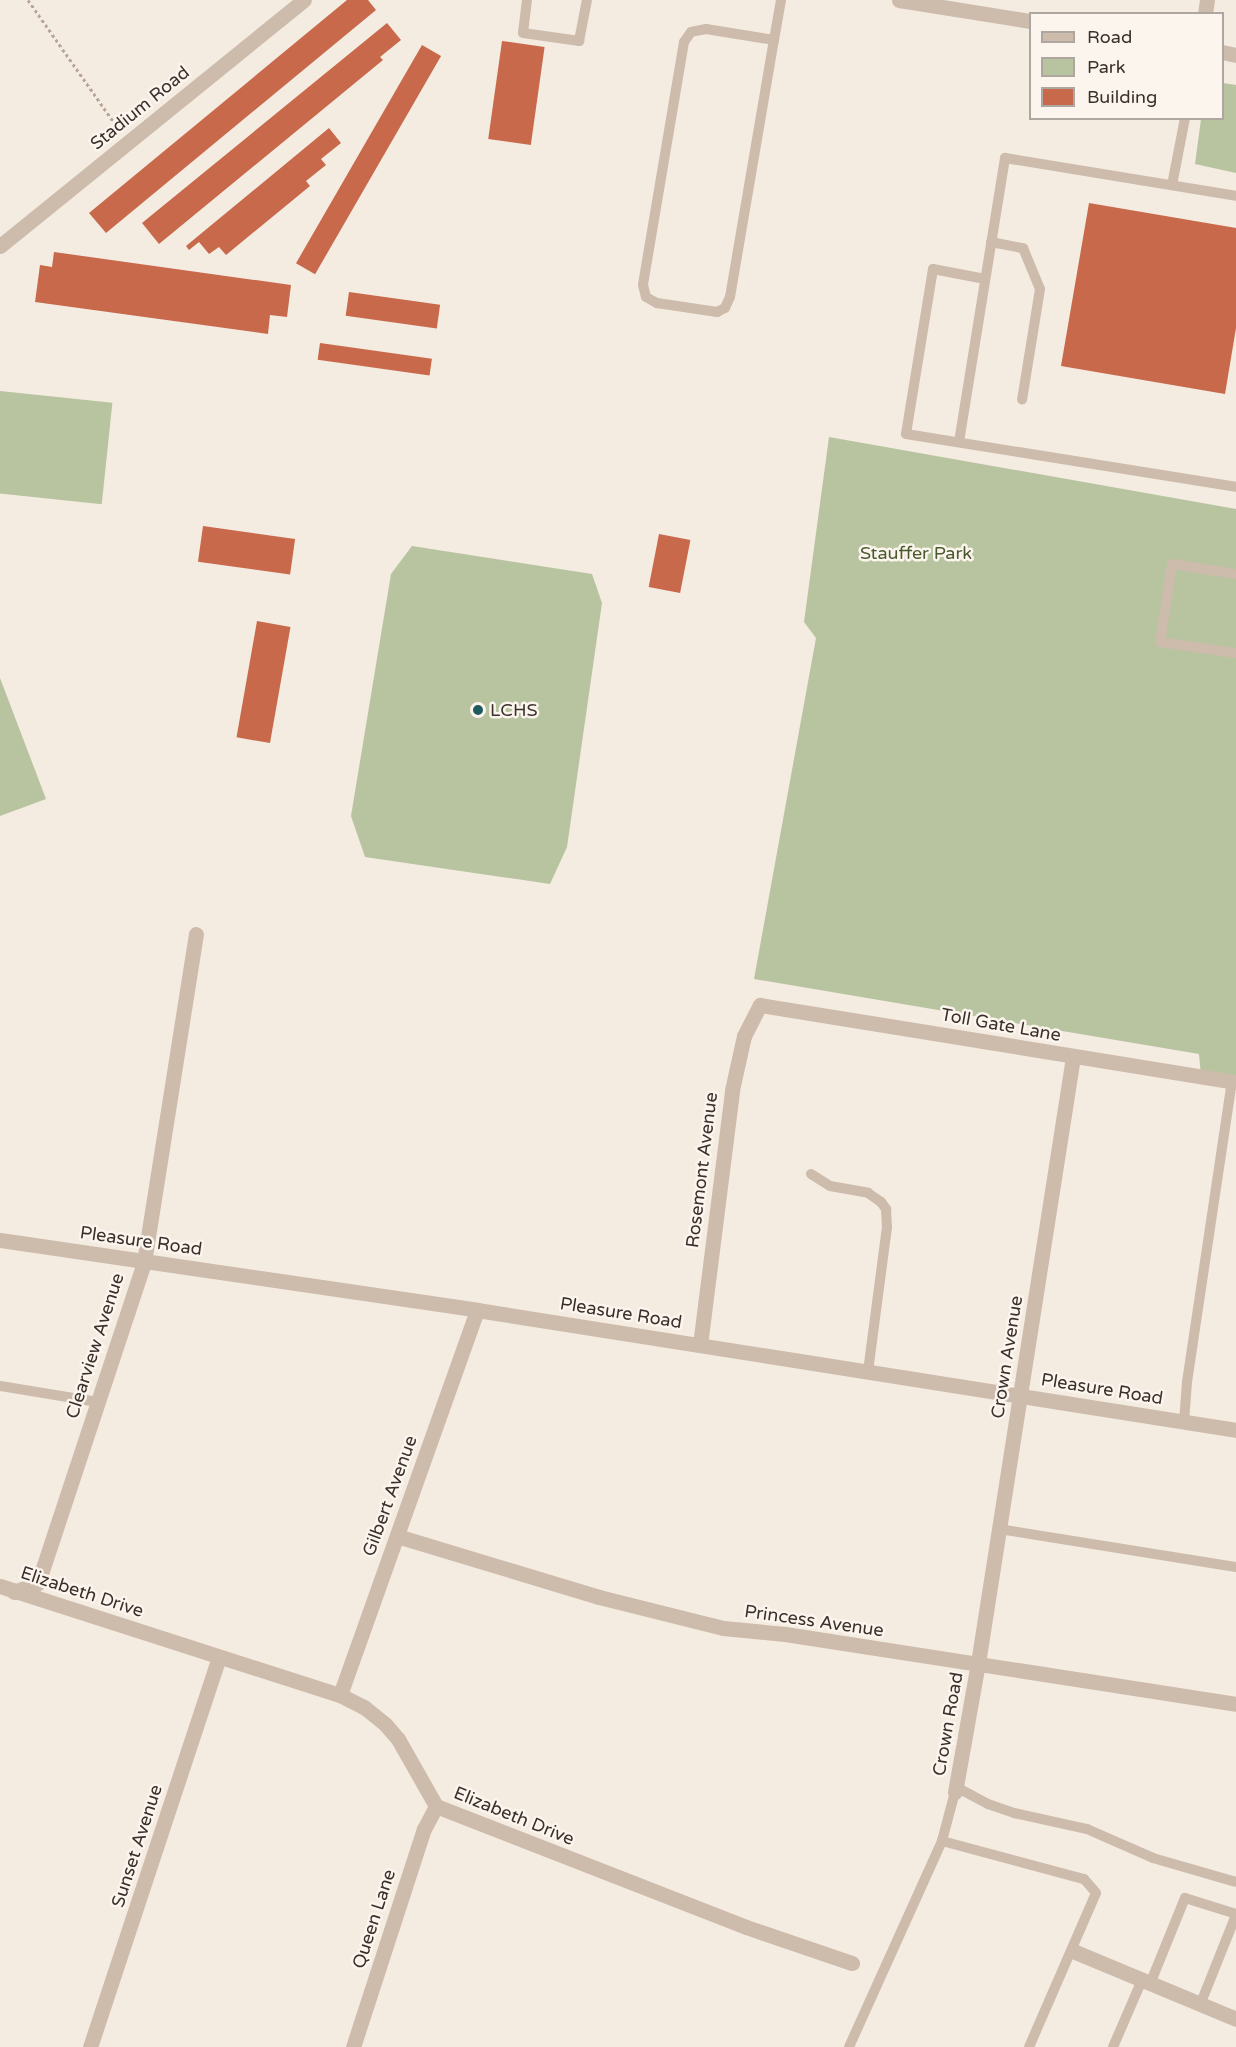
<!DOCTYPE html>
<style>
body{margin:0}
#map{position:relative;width:1236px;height:2047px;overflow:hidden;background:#f4ebe1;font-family:"Varela Round",sans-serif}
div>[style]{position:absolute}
.green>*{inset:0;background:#b8c4a0;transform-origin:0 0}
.building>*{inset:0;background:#c8694b;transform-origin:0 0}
.path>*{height:3px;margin-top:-1.5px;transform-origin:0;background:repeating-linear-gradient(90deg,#b9a596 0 3px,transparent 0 6px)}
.service>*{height:10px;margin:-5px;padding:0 5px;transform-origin:5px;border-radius:5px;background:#cdbbac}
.minor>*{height:15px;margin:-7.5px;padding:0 7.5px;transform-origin:7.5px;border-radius:7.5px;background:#cdbbac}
.tertiary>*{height:15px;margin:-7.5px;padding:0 7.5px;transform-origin:7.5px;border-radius:7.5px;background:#cdbbac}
.dots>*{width:16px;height:16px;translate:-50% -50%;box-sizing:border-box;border:3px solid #fbf5ee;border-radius:50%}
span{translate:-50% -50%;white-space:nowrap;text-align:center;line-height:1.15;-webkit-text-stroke:5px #fbf5ee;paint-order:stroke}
.street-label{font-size:18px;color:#3b302b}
.park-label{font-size:18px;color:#4a5a2e}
.poi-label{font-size:18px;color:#3b302b}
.left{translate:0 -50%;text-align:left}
.legend{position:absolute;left:1029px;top:12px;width:195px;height:108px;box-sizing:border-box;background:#fbf5ee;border:2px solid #aea6a0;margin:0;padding:8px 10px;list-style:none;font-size:18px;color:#3b302b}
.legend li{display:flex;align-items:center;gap:12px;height:30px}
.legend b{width:30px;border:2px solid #aea6a0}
</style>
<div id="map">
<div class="green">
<div style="clip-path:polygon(1223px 83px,1236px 85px,1236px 173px,1195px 164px,1201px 119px,1222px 118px)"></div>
<div style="left:0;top:391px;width:113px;height:102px;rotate:6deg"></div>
<div style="clip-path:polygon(829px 437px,1236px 509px,1236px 1082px,1201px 1076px,1199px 1054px,754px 979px,816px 638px,804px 622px)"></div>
<div style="clip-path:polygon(412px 546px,592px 574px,602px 603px,567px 847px,550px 884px,365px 857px,351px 816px,391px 574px)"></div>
<div style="clip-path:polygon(0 678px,46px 799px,0 816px)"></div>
</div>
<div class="building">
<div style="clip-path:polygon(347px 0,368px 0,376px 10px,106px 233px,89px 213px)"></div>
<div style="clip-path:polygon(387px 23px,401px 40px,380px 57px,383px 60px,159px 244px,142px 223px)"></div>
<div style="left:502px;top:41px;width:43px;height:99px;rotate:8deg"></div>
<div style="left:422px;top:45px;width:22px;height:252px;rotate:30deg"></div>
<div style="clip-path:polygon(329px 128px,341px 143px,321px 159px,326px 165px,306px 181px,310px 186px,226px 255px,219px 247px,209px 254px,199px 242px,189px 250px,186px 246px)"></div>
<div style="clip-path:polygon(1089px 203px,1236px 228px,1236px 328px,1225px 394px,1061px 366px)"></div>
<div style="clip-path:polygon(54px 252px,291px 285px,287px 317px,270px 315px,268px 334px,35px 302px,40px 265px,52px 267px)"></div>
<div style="left:349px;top:292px;width:92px;height:24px;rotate:8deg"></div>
<div style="left:320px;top:343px;width:113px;height:17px;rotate:8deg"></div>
<div style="left:203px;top:526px;width:93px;height:36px;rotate:8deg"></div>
<div style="left:659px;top:534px;width:32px;height:54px;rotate:11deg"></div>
<div style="left:257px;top:621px;width:34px;height:118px;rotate:10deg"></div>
</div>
<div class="path">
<div style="left:28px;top:0;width:156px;rotate:54.9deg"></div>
</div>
<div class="service">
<div style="left:527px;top:0;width:33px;rotate:97deg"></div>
<div style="left:523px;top:33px;width:57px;rotate:8.1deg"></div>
<div style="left:579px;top:41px;width:42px;rotate:-79deg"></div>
<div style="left:774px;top:40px;width:69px;rotate:-170.8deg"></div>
<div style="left:706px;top:29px;width:15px;rotate:169deg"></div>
<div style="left:691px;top:32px;width:12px;rotate:125deg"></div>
<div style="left:684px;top:42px;width:246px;rotate:99.6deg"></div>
<div style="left:643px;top:285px;width:12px;rotate:76deg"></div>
<div style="left:646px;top:297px;width:13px;rotate:29deg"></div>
<div style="left:657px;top:303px;width:61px;rotate:8.5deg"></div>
<div style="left:717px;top:312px;width:9px;rotate:-27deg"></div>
<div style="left:725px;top:308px;width:12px;rotate:-66deg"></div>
<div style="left:730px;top:297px;width:261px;rotate:-80.3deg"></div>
<div style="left:774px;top:40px;width:41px;rotate:-80.1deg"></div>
<div style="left:1172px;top:185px;width:68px;rotate:-79deg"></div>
<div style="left:991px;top:242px;width:33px;rotate:11deg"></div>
<div style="left:1023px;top:248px;width:44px;rotate:67.5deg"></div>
<div style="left:1040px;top:289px;width:112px;rotate:99.2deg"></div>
<div style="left:985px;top:279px;width:53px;rotate:-169.1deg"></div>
<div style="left:933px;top:269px;width:167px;rotate:99.3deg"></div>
<div style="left:906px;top:434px;width:334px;rotate:9.1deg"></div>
<div style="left:959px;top:442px;width:288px;rotate:-80.8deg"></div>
<div style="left:1005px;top:158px;width:234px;rotate:9.3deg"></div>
<div style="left:1236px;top:574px;width:65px;rotate:-171.1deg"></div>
<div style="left:1172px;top:564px;width:79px;rotate:98.7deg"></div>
<div style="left:1160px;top:642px;width:77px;rotate:8.2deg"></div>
<div style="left:811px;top:1174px;width:22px;rotate:32deg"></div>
<div style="left:830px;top:1186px;width:39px;rotate:10deg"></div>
<div style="left:868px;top:1193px;width:16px;rotate:35deg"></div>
<div style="left:881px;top:1202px;width:9px;rotate:54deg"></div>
<div style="left:886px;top:1209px;width:18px;rotate:87deg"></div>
<div style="left:887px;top:1227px;width:145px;rotate:97.5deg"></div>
<div style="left:0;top:1386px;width:99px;rotate:9.3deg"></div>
<div style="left:1184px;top:1422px;width:40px;rotate:-85.7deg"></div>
<div style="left:1187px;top:1382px;width:304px;rotate:-81.5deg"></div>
<div style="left:999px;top:1529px;width:240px;rotate:9.1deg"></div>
<div style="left:956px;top:1787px;width:36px;rotate:28deg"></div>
<div style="left:988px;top:1804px;width:28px;rotate:19deg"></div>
<div style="left:1014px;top:1813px;width:75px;rotate:12.4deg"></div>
<div style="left:1087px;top:1829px;width:72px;rotate:23.7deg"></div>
<div style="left:1153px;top:1858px;width:86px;rotate:16.1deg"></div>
<div style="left:955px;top:1792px;width:51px;rotate:104.9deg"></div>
<div style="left:942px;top:1841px;width:147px;rotate:15deg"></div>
<div style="left:1084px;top:1879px;width:18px;rotate:49deg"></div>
<div style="left:1096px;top:1893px;width:168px;rotate:113.5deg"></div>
<div style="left:1150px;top:1984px;width:93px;rotate:-67.9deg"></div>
<div style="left:1185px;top:1898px;width:53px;rotate:17.4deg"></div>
<div style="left:1200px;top:2005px;width:97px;rotate:-68.2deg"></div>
<div style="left:849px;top:2047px;width:226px;rotate:-65.7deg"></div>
<div style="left:1113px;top:2047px;width:73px;rotate:-66.6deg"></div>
</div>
<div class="minor">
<div style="left:1205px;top:14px;width:14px;rotate:-82deg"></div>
<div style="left:0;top:246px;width:391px;rotate:-39deg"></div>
<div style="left:700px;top:1345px;width:257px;rotate:-82.8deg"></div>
<div style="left:732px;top:1090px;width:55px;rotate:-77.5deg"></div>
<div style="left:744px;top:1036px;width:35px;rotate:-63deg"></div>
<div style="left:760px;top:1005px;width:482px;rotate:9.2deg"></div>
<div style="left:397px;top:1536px;width:211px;rotate:16.8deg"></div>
<div style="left:599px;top:1597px;width:128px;rotate:14deg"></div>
<div style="left:723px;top:1628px;width:62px;rotate:5.5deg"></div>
<div style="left:785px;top:1634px;width:456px;rotate:8.8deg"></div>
<div style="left:0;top:1586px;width:357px;rotate:17.8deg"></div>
<div style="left:340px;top:1695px;width:27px;rotate:27deg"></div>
<div style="left:364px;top:1707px;width:27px;rotate:39deg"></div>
<div style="left:385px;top:1724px;width:20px;rotate:49deg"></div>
<div style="left:398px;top:1739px;width:77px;rotate:60.4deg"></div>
<div style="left:436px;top:1806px;width:333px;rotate:21.3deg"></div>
<div style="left:746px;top:1927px;width:112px;rotate:18.8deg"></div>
<div style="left:14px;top:1592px;width:26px;rotate:-21deg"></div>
<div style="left:38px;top:1583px;width:338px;rotate:-71.7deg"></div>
<div style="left:144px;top:1262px;width:332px;rotate:-81deg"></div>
<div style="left:340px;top:1695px;width:409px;rotate:-70.4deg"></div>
<div style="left:955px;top:1792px;width:131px;rotate:-79.9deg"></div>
<div style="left:978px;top:1663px;width:613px;rotate:-81.09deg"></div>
<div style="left:1073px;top:1951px;width:177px;rotate:22.6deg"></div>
<div style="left:90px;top:2047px;width:411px;rotate:-71.7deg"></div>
<div style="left:353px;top:2047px;width:229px;rotate:-72deg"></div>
<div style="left:424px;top:1829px;width:26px;rotate:-62deg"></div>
</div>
<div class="tertiary">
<div style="left:899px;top:0;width:133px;rotate:9.1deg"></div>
<div style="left:1222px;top:52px;width:14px;rotate:12deg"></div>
<div style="left:0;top:1240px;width:482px;rotate:8.3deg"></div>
<div style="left:477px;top:1310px;width:768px;rotate:8.98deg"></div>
</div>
<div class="dots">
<div style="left:478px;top:710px;background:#1f5a5e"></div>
</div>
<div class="street-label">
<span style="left:140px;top:108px;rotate:-39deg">Stadium Road</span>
<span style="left:1001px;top:1025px;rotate:10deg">Toll Gate Lane</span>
<span style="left:702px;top:1170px;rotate:-83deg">Rosemont Avenue</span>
<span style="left:141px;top:1241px;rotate:8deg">Pleasure Road</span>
<span style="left:621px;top:1313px;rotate:9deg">Pleasure Road</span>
<span style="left:95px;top:1346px;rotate:-72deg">Clearview Avenue</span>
<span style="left:1007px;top:1357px;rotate:-81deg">Crown Avenue</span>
<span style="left:1102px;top:1389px;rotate:9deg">Pleasure Road</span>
<span style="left:390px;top:1496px;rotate:-70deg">Gilbert Avenue</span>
<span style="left:82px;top:1592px;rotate:18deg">Elizabeth Drive</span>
<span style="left:814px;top:1621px;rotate:8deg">Princess Avenue</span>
<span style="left:948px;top:1724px;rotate:-80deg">Crown Road</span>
<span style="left:514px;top:1816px;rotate:22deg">Elizabeth Drive</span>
<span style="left:137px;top:1846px;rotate:-72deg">Sunset Avenue</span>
<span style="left:374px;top:1919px;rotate:-72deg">Queen Lane</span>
</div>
<div class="park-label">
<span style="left:916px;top:553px">Stauffer Park</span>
</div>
<div class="poi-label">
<span class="left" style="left:490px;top:710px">LCHS</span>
</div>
<ul class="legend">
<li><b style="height:8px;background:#cdbbac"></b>Road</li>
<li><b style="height:16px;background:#b8c4a0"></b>Park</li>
<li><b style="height:16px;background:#c8694b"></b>Building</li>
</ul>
</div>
